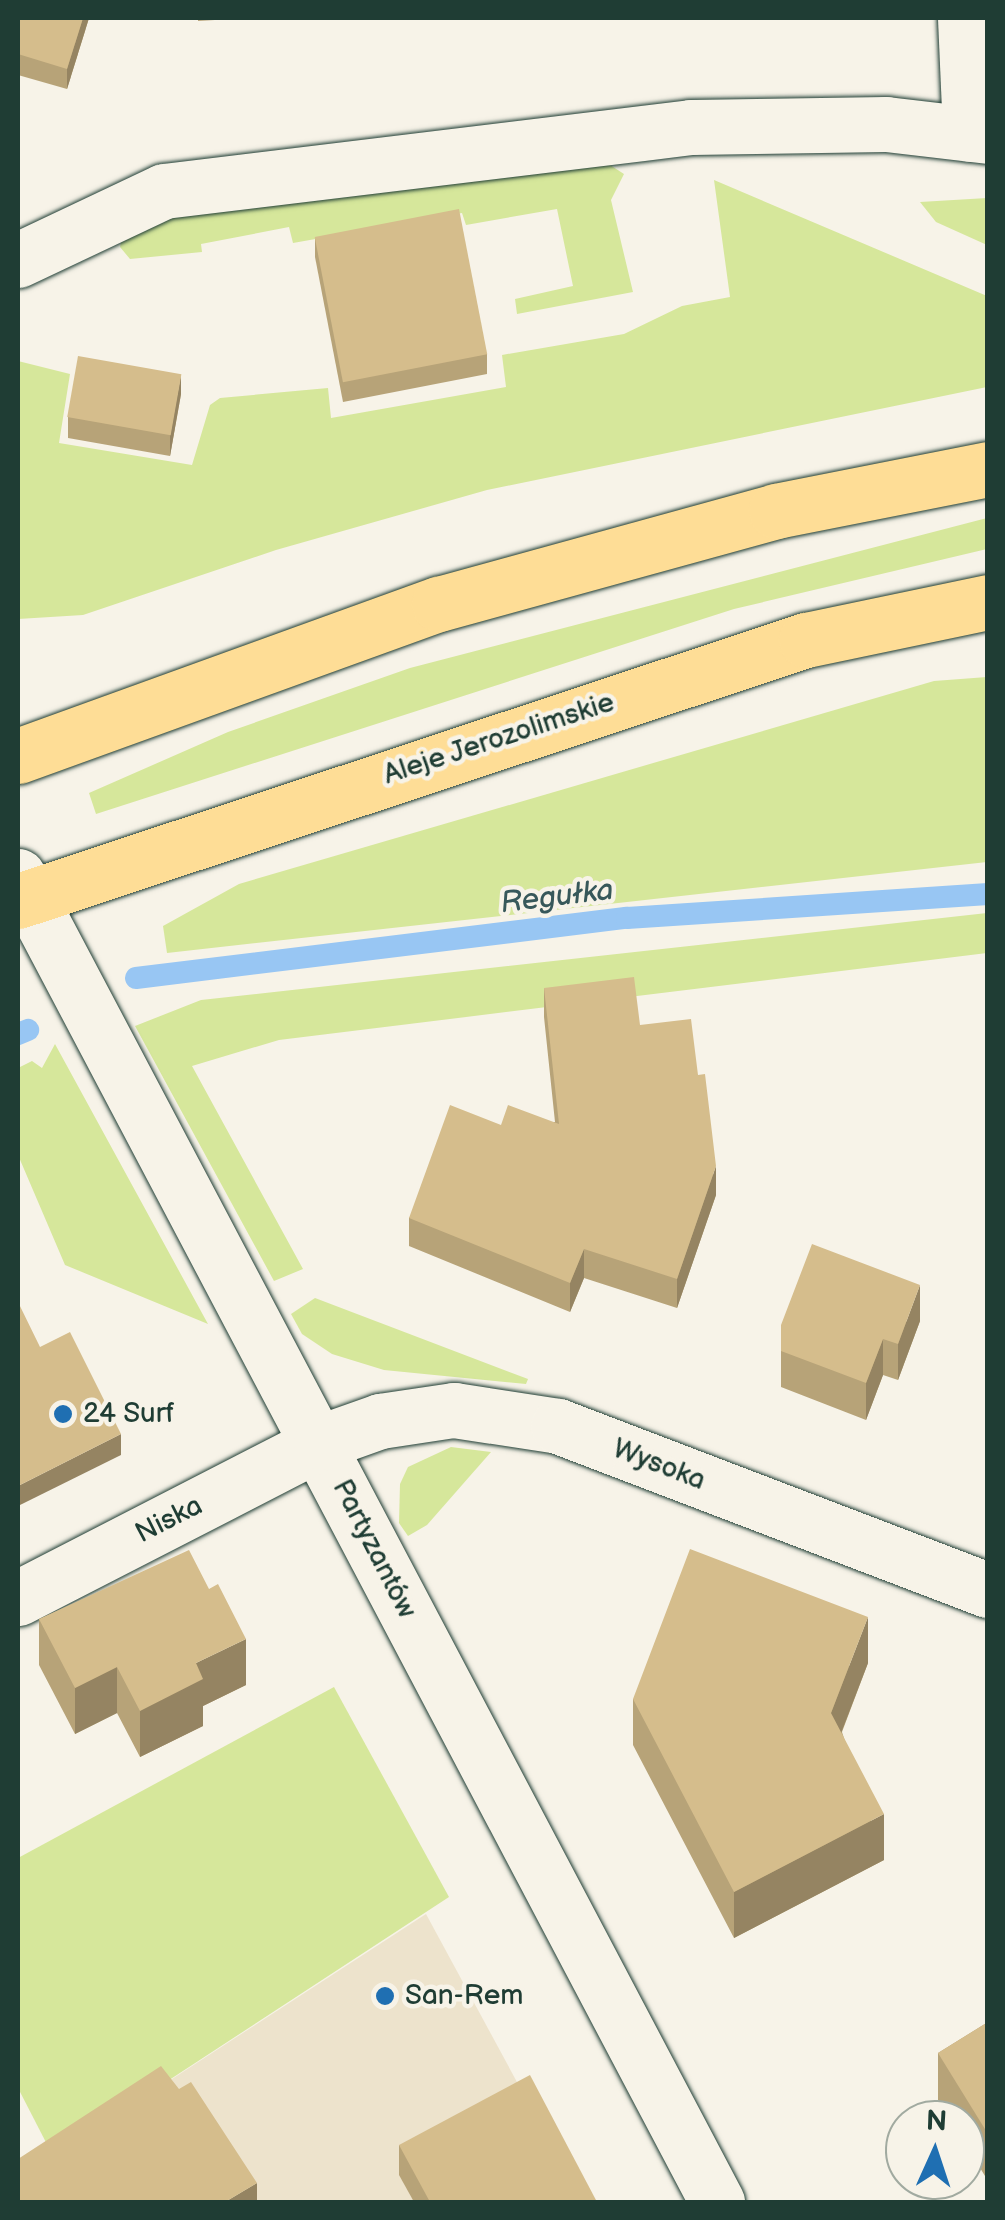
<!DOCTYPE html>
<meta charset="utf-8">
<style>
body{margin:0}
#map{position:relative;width:1005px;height:2220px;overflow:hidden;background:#f7f3e8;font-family:"Balsamiq Sans",sans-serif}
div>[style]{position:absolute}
.built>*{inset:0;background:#ede3cc}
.green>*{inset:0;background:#d6e79b}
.stream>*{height:22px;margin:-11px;padding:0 11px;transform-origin:11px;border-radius:11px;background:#98c6f3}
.roads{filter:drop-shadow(0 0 2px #1f3d34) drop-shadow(0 0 2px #1f3d34)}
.minor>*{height:55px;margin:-27.5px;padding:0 27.5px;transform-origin:27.5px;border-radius:27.5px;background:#f7f3e8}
.major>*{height:55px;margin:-27.5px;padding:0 27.5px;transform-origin:27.5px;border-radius:27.5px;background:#fedd96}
.wall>*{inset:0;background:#b7a378}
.shaded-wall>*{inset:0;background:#958462}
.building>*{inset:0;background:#d5bd8c;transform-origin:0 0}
.dots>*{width:28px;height:28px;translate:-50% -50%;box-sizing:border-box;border:5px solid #f7f3e8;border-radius:50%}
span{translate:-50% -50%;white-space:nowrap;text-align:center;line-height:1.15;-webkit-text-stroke:9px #f7f3e8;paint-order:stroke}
.street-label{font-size:28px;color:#1f3d34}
.poi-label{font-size:28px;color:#1f3d34}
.left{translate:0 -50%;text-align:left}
.water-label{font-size:30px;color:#37585a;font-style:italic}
.frame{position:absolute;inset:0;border:20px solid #1f3d34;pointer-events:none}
.north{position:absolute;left:885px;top:2100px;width:100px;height:100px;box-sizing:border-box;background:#f7f3e8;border:2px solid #a1aaa0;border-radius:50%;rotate:3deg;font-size:28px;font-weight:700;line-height:40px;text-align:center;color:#1f3d34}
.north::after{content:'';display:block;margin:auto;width:35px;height:45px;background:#1f6fb2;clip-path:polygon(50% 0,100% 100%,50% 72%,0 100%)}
</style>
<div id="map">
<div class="built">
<div style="clip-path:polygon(426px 1914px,582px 2202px,18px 2202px,18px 2179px)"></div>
</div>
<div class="green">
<div style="clip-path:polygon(607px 163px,624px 174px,611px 200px,633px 292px,517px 314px,515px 299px,573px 286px,557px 209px,466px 225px,462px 213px,293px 243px,289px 227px,201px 244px,202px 252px,130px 259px,120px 247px,122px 238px,175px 216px)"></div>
<div style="clip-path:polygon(714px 180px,987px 296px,987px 387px,487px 490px,276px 550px,83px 615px,18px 619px,18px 361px,70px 374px,59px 443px,192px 465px,210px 405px,220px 398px,328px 388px,331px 418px,506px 387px,502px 355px,624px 334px,682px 306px,730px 297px)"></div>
<div style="clip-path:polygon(987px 198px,987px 245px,936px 222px,920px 202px)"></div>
<div style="clip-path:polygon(987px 518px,987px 549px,734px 609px,96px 814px,89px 793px,228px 732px,410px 668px)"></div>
<div style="clip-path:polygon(987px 677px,987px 862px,167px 953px,163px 926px,239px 884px,934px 681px)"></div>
<div style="clip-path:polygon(987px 913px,987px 953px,279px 1040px,192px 1066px,303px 1269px,274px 1281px,135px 1026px,201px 1000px)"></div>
<div style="clip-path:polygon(55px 1044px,208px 1324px,65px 1265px,18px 1155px,18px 1068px,32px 1061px,42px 1068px)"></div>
<div style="clip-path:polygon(315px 1298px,528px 1379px,526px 1384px,384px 1370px,332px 1354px,302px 1334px,291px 1314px)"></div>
<div style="clip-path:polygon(451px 1447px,491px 1452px,427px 1525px,408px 1536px,399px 1523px,400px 1484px,408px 1467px)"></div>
<div style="clip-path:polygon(334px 1687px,449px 1897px,53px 2156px,18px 2088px,18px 1858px)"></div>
</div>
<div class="stream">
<div style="left:136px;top:978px;width:495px;rotate:-7deg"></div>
<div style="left:627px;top:918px;width:362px;rotate:-3.8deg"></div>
<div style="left:18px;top:1034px;width:11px;rotate:-22deg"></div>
</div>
<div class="roads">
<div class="minor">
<div style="left:965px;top:18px;width:116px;rotate:87.5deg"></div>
<div style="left:18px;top:260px;width:161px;rotate:-25.3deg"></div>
<div style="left:164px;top:191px;width:531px;rotate:-6.92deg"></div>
<div style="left:691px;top:127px;width:195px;rotate:-0.9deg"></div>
<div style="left:886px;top:124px;width:103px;rotate:6.7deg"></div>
<div style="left:18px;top:876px;width:1499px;rotate:62.2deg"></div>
<div style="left:18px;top:1598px;width:341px;rotate:-27.2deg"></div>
<div style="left:321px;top:1442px;width:63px;rotate:-19.6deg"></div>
<div style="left:380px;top:1421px;width:75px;rotate:-8.5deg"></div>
<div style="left:454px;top:1410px;width:105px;rotate:8.7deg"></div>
<div style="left:558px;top:1426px;width:460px;rotate:20.9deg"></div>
</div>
<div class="major">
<div style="left:18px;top:756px;width:448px;rotate:-19.9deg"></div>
<div style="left:439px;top:604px;width:350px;rotate:-15.4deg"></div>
<div style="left:776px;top:511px;width:216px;rotate:-11.2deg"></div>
<div style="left:18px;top:901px;width:830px;rotate:-18.33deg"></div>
<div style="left:806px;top:640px;width:186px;rotate:-11.8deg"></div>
</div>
</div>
<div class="wall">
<div style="clip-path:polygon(18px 18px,89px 18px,67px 89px,18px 75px)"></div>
<div style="clip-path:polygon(198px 18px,249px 18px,198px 21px)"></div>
<div style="clip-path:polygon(315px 237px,487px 354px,487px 374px,343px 402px,315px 257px)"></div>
<div style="clip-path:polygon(181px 394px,170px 456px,68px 438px,68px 417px)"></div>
<div style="clip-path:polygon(544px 988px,640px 1025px,698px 1075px,716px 1195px,677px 1308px,584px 1278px,570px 1312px,409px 1246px,409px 1218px,501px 1125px,555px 1122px,544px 1017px)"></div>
<div style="clip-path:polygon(920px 1321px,898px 1380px,883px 1375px,866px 1420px,781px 1387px,781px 1325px)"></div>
<div style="clip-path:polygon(39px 1619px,246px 1685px,203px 1706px,203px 1726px,140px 1757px,117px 1713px,75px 1734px,39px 1665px)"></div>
<div style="clip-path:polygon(868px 1663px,842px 1732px,884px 1860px,734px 1938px,633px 1745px,633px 1699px)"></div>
<div style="clip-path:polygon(988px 2022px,988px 2181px,965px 2143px,965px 2120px,951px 2120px,938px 2100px,938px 2053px)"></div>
<div style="clip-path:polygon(399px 2145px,597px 2202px,414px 2202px,399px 2175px)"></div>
</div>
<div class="shaded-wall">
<div style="clip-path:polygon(83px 18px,89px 18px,67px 89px,67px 69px)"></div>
<div style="clip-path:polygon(181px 374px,181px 394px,170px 456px,170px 436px)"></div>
<div style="clip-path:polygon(716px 1166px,716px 1195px,677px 1308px,677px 1279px)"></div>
<div style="clip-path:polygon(584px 1249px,584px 1278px,570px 1312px,570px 1283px)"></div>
<div style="clip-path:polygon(920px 1285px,920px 1321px,898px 1380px,898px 1344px)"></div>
<div style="clip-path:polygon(883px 1339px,883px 1375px,866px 1420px,866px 1383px)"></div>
<div style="clip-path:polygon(121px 1434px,121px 1455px,18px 1506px,18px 1486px)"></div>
<div style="clip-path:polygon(868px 1617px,868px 1663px,831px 1759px,831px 1713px)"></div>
<div style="clip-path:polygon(246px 1639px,246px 1685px,203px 1706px,203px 1726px,140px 1757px,140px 1711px,196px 1663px)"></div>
<div style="clip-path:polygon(117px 1667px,117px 1713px,75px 1734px,75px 1688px)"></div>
<div style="clip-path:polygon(884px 1814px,884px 1860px,734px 1938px,734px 1892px)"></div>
<div style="clip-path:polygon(257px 2183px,257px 2202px,225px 2202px)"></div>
</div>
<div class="building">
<div style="clip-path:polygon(18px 18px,83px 18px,67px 69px,18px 54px)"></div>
<div style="left:459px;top:209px;width:148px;height:147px;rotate:79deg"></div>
<div style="left:78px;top:356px;width:105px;height:62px;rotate:10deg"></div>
<div style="clip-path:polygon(634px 977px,640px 1025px,691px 1019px,698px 1075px,705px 1074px,716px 1166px,677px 1279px,584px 1249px,570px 1283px,409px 1218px,450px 1105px,501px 1125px,508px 1105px,559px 1124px,544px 988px)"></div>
<div style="clip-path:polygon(812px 1244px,920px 1285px,898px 1344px,883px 1339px,866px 1383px,781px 1351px,781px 1325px)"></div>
<div style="clip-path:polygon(18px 1302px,40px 1347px,70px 1332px,121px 1434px,18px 1486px)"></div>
<div style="clip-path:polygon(690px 1549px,868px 1617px,831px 1713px,884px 1814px,734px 1892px,633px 1699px)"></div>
<div style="clip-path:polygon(189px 1550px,209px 1589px,218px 1584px,246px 1639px,196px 1663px,203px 1679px,140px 1711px,117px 1667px,75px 1688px,39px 1619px)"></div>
<div style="clip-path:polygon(988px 2022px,988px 2134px,938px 2053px)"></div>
<div style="clip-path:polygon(161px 2066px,179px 2089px,191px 2082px,257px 2183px,225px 2202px,18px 2202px,18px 2159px)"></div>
<div style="clip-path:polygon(530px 2075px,597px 2202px,430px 2202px,399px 2145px)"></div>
</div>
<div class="dots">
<div style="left:63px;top:1414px;background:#1f6fb2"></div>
<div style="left:385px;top:1996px;background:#1f6fb2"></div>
</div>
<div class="street-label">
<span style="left:499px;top:739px;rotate:-18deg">Aleje Jerozolimskie</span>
<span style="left:659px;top:1465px;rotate:21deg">Wysoka</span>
<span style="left:169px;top:1520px;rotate:-27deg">Niska</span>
<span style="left:374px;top:1549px;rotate:63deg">Partyzantów</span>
</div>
<div class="poi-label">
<span class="left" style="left:83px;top:1414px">24 Surf</span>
<span class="left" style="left:405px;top:1996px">San-Rem</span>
</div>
<div class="water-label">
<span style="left:557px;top:897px;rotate:-7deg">Regułka</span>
</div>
<div class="frame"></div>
<div class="north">N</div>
</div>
